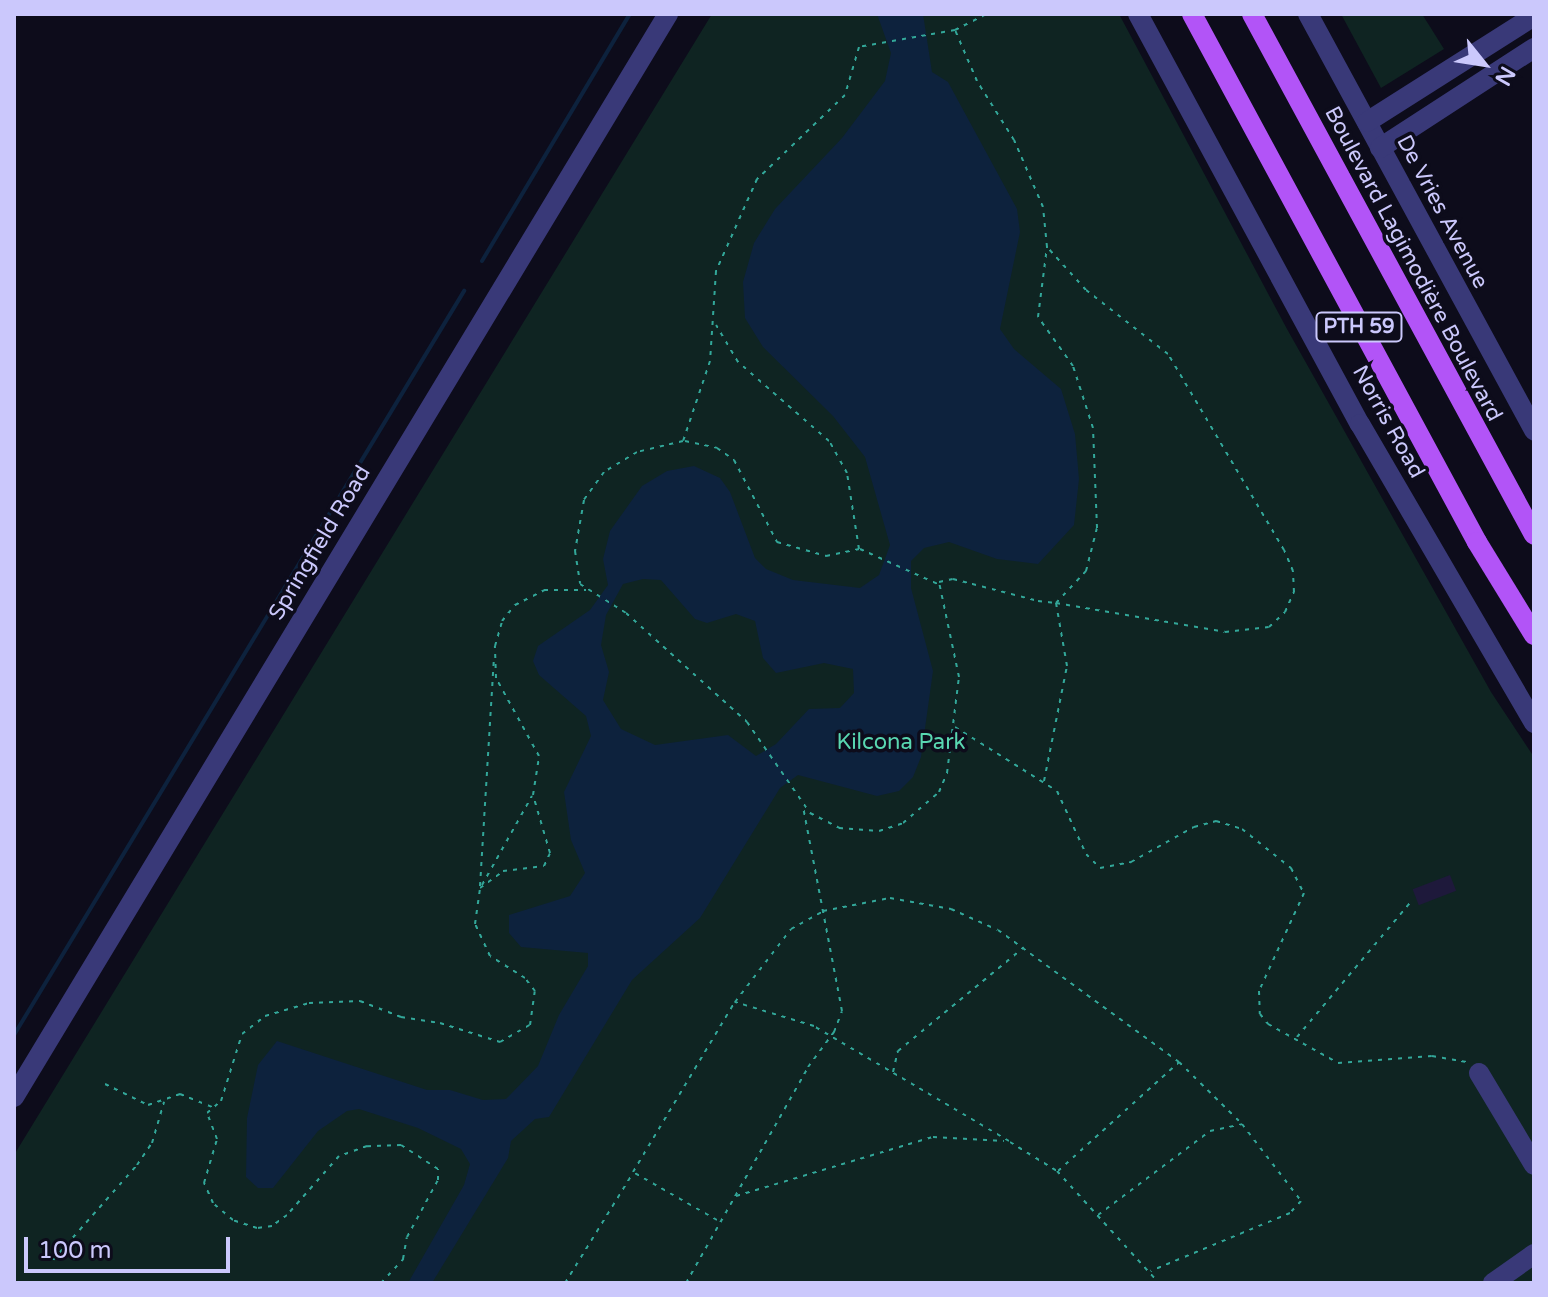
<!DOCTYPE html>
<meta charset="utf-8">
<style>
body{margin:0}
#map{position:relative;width:1548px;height:1297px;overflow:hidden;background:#0d0c1b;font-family:"Varela Round",sans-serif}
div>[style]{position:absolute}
.green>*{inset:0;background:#0f2422}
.water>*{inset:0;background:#0d223d}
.stream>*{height:4px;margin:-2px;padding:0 2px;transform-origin:2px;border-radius:2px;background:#0d223d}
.building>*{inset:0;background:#1e193b;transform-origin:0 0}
.path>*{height:2px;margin-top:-1px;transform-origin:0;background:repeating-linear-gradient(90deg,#32a799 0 4px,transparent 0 10px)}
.minor>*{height:20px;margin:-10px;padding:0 10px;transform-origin:10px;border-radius:10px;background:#393978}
.major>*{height:20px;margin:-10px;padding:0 10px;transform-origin:10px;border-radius:10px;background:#b254f7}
span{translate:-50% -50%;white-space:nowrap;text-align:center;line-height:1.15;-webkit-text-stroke:7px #0d0c1b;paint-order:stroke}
.shield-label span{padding:2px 6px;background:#0d0c1b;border:2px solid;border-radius:6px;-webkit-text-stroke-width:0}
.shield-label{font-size:20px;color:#cbc8fc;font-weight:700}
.street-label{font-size:22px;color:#cbc8fc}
.park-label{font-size:22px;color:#59d7b1}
.frame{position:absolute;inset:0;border:16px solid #cbc8fc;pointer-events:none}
.north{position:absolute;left:1444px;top:24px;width:80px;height:80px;-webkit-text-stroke:6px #0d0c1b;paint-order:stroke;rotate:120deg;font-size:22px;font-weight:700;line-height:32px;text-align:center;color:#cbc8fc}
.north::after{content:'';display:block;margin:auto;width:28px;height:36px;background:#cbc8fc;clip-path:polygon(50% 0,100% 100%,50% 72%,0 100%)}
.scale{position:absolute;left:24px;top:1237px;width:206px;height:36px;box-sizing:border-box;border:4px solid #cbc8fc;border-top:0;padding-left:10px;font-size:24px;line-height:28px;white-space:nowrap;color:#cbc8fc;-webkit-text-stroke:6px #0d0c1b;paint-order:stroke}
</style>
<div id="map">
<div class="green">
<div style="clip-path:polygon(712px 14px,1119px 14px,1287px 329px,1491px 692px,1534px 757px,1534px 1283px,14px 1283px,14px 1155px)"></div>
<div style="clip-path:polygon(1341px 14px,1422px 14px,1444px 49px,1381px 88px)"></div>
</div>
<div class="water">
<div style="clip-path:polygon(evenodd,877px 14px,923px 14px,932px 72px,948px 82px,1017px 209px,1020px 232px,1000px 329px,1014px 349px,1061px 389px,1075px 434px,1079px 479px,1074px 525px,1038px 564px,997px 559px,949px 542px,924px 548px,911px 561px,911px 588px,933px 671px,921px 757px,913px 777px,899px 791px,877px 796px,798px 775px,780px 788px,700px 918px,632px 980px,549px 1117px,535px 1119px,511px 1141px,508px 1158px,432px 1283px,408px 1283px,464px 1185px,470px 1164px,461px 1149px,418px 1128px,359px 1109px,347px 1111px,318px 1131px,273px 1188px,258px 1188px,246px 1177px,247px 1118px,258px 1065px,277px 1041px,427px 1090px,450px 1090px,483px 1100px,506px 1099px,538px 1066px,559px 1015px,588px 966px,588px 953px,521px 947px,509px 933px,509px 915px,570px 896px,585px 873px,571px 840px,564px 792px,591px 736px,586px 716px,539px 675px,533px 661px,538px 646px,590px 610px,608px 585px,603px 559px,610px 531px,642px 486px,667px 471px,694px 466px,720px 478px,730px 492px,755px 558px,766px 569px,793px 580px,860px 588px,879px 575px,890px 545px,865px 457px,833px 416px,763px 347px,745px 318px,743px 282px,754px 243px,775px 209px,842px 138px,885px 81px,891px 53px,877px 14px,643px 579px,661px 580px,695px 619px,707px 623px,736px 614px,755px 621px,763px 658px,776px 673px,824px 663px,853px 669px,854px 693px,840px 708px,809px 709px,776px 744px,756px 756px,728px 735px,655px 745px,621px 729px,603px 700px,609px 672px,601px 645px,606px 615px,623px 584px,643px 579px)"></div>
</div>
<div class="stream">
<div style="left:482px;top:261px;width:288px;rotate:-59.1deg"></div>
<div style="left:14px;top:1035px;width:870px;rotate:-58.83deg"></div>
</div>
<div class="building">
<div style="left:1450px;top:875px;width:17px;height:40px;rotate:69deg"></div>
</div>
<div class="path">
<div style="left:955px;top:30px;width:35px;rotate:-27deg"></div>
<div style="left:685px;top:441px;width:33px;rotate:12deg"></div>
<div style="left:717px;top:448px;width:21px;rotate:35deg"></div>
<div style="left:734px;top:460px;width:93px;rotate:62.3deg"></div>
<div style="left:777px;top:542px;width:51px;rotate:15.9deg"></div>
<div style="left:826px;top:556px;width:34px;rotate:-12deg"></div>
<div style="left:859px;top:549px;width:77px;rotate:-99deg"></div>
<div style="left:847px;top:473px;width:37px;rotate:-119deg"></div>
<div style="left:829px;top:441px;width:121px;rotate:-139deg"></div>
<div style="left:738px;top:362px;width:43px;rotate:-120.7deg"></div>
<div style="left:860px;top:549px;width:85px;rotate:24.2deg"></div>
<div style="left:955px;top:727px;width:120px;rotate:32.1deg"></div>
<div style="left:1057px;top:791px;width:69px;rotate:65.3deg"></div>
<div style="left:1086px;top:854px;width:20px;rotate:45deg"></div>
<div style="left:1100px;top:868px;width:32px;rotate:-11deg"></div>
<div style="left:1131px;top:862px;width:72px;rotate:-29.1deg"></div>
<div style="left:1194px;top:827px;width:23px;rotate:-15deg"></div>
<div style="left:1216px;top:821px;width:27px;rotate:17deg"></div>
<div style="left:1242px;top:829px;width:63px;rotate:38.5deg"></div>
<div style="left:1291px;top:868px;width:28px;rotate:63deg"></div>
<div style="left:1304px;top:893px;width:108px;rotate:114.7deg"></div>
<div style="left:1259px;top:991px;width:23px;rotate:88deg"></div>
<div style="left:1260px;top:1014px;width:13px;rotate:51deg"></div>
<div style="left:1268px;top:1024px;width:80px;rotate:29.1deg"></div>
<div style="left:1338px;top:1063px;width:94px;rotate:-4.3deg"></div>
<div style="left:1432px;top:1056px;width:35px;rotate:10deg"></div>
<div style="left:1044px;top:781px;width:117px;rotate:-78.7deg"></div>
<div style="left:1067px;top:666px;width:64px;rotate:-99.9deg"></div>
<div style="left:1056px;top:603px;width:44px;rotate:-46.8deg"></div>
<div style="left:1086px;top:571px;width:44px;rotate:-75.7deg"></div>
<div style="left:1097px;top:528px;width:100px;rotate:-92.3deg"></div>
<div style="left:1093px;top:428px;width:65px;rotate:-107.9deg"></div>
<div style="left:1073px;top:366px;width:60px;rotate:-125.5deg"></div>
<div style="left:1038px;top:317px;width:71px;rotate:-82.7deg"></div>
<div style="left:1047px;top:247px;width:40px;rotate:-95.7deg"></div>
<div style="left:1043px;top:207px;width:73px;rotate:-113.4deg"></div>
<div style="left:1014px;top:140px;width:70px;rotate:-122.1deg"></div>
<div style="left:977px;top:81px;width:56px;rotate:-113.3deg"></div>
<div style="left:955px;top:30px;width:97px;rotate:170deg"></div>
<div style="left:859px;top:47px;width:50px;rotate:106.3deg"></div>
<div style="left:845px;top:95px;width:122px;rotate:136.3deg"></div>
<div style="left:757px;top:179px;width:101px;rotate:114deg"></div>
<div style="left:716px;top:271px;width:90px;rotate:93.8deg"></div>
<div style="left:710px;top:361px;width:84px;rotate:108.6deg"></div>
<div style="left:683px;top:441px;width:47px;rotate:166.6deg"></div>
<div style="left:637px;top:452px;width:39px;rotate:149deg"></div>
<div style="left:604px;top:472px;width:34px;rotate:126deg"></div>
<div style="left:584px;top:500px;width:52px;rotate:100deg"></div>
<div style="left:575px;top:551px;width:33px;rotate:81deg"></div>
<div style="left:580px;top:584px;width:54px;rotate:32.2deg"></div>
<div style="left:626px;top:613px;width:163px;rotate:42deg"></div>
<div style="left:747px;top:722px;width:111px;rotate:55.3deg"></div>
<div style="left:810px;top:813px;width:33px;rotate:27deg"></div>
<div style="left:839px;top:828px;width:40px;rotate:4.3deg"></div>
<div style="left:879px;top:831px;width:25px;rotate:-18deg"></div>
<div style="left:903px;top:823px;width:48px;rotate:-40.7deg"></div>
<div style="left:939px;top:792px;width:21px;rotate:-67deg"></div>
<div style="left:947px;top:773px;width:97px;rotate:-82.9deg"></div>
<div style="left:959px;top:677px;width:97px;rotate:-101.9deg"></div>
<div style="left:939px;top:582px;width:14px;rotate:-12deg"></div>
<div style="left:953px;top:579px;width:88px;rotate:14.5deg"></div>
<div style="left:1038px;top:601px;width:18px;rotate:6deg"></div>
<div style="left:1056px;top:603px;width:171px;rotate:9.7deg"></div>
<div style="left:1225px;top:632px;width:44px;rotate:-6.5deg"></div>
<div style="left:1269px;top:627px;width:22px;rotate:-43deg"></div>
<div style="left:1285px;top:612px;width:22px;rotate:-66deg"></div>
<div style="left:1294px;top:592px;width:21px;rotate:-93deg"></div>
<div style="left:1293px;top:571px;width:23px;rotate:-113deg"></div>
<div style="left:1284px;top:550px;width:228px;rotate:-120.6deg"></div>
<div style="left:1168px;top:354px;width:104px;rotate:-142deg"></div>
<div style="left:1086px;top:290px;width:58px;rotate:-132.2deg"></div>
<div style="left:482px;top:885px;width:102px;rotate:-60.7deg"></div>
<div style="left:480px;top:886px;width:229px;rotate:-86.5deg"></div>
<div style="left:1297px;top:1037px;width:175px;rotate:-49.9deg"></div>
<div style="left:893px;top:1072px;width:22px;rotate:-77deg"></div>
<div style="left:898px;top:1051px;width:163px;rotate:-39.5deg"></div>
<div style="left:105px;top:1084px;width:48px;rotate:26deg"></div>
<div style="left:148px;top:1105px;width:34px;rotate:-19deg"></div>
<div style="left:180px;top:1094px;width:35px;rotate:22deg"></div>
<div style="left:1009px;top:1141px;width:226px;rotate:-149.5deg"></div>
<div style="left:814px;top:1026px;width:83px;rotate:-163.1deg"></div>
<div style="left:735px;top:1002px;width:92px;rotate:-52.5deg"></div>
<div style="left:791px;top:929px;width:37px;rotate:-29deg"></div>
<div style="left:823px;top:911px;width:68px;rotate:-11deg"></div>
<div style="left:890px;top:898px;width:62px;rotate:10.2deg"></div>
<div style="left:951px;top:909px;width:51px;rotate:24.1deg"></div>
<div style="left:998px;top:930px;width:224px;rotate:36.1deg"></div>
<div style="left:1010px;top:1142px;width:55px;rotate:31.7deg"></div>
<div style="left:1057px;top:1171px;width:151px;rotate:47.7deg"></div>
<div style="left:1058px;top:1171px;width:163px;rotate:-42deg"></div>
<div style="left:1179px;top:1062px;width:86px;rotate:44.5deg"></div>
<div style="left:736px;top:1196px;width:206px;rotate:-16.7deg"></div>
<div style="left:933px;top:1137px;width:71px;rotate:3.2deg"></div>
<div style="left:1098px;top:1215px;width:140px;rotate:-36.9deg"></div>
<div style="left:1210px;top:1131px;width:33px;rotate:-12deg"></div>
<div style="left:1242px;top:1124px;width:97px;rotate:52.5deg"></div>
<div style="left:1301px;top:1201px;width:16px;rotate:133deg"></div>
<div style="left:1290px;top:1213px;width:151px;rotate:157.4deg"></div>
<div style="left:717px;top:1220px;width:97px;rotate:-150.3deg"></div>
<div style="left:633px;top:1172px;width:197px;rotate:-59.1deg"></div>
<div style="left:53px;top:1260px;width:127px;rotate:-48.5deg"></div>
<div style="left:137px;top:1165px;width:27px;rotate:-56deg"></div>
<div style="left:152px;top:1143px;width:43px;rotate:-73.7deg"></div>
<div style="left:381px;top:1283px;width:33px;rotate:-47deg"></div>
<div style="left:403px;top:1259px;width:22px;rotate:-80deg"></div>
<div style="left:407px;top:1237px;width:65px;rotate:-61.5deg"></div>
<div style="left:438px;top:1180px;width:11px;rotate:-90deg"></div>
<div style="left:438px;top:1169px;width:44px;rotate:-147deg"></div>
<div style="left:401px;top:1145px;width:34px;rotate:178deg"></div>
<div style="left:367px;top:1146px;width:30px;rotate:160deg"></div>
<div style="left:339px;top:1156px;width:79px;rotate:131.4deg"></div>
<div style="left:287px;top:1215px;width:19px;rotate:144deg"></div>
<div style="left:272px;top:1226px;width:15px;rotate:172deg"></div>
<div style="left:257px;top:1228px;width:25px;rotate:-162deg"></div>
<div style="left:233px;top:1220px;width:26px;rotate:-140deg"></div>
<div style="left:213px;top:1203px;width:22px;rotate:-114deg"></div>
<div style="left:204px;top:1183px;width:46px;rotate:-73.5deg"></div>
<div style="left:217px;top:1139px;width:28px;rotate:-111deg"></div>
<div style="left:207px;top:1113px;width:18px;rotate:-41deg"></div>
<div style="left:221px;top:1101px;width:70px;rotate:-72.6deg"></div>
<div style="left:242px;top:1034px;width:29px;rotate:-38deg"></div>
<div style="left:265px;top:1016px;width:46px;rotate:-16.5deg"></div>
<div style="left:309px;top:1003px;width:51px;rotate:-2.2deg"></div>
<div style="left:360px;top:1001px;width:44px;rotate:21.3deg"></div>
<div style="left:401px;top:1017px;width:39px;rotate:9deg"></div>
<div style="left:440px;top:1023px;width:63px;rotate:17.6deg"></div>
<div style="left:500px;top:1042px;width:34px;rotate:-30deg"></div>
<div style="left:530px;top:1025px;width:34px;rotate:-82deg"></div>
<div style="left:535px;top:991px;width:16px;rotate:-128deg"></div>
<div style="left:525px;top:978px;width:41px;rotate:-147.8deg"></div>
<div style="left:490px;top:956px;width:35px;rotate:-115deg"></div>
<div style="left:475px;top:924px;width:36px;rotate:-82deg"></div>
<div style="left:480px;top:888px;width:29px;rotate:-36deg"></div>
<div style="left:503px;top:871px;width:41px;rotate:-7deg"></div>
<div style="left:544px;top:866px;width:14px;rotate:-65deg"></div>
<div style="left:550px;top:853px;width:60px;rotate:-106.3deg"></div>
<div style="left:533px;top:795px;width:39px;rotate:-81deg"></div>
<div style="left:539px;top:756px;width:89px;rotate:-118.9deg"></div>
<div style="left:496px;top:678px;width:32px;rotate:-92deg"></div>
<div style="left:495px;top:646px;width:26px;rotate:-74deg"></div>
<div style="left:502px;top:621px;width:21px;rotate:-51deg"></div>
<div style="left:515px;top:605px;width:33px;rotate:-27deg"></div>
<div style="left:544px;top:590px;width:42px"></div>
<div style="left:565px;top:1283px;width:129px;rotate:-58.3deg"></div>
<div style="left:686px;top:1283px;width:248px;rotate:-60.5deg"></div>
<div style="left:808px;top:1067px;width:44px;rotate:-53.4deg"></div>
<div style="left:834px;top:1032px;width:22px;rotate:-69deg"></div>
<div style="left:842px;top:1011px;width:209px;rotate:-100.8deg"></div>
</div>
<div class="minor">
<div style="left:1138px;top:14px;width:466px;rotate:61.6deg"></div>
<div style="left:1360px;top:424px;width:346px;rotate:59.8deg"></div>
<div style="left:1308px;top:14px;width:474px;rotate:61.5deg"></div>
<div style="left:1367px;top:122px;width:198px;rotate:-32.4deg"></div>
<div style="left:1380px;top:148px;width:184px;rotate:-33deg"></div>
<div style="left:1479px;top:1073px;width:107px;rotate:59.1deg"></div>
<div style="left:14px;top:1097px;width:1265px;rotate:-58.87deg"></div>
<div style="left:1493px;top:1283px;width:50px;rotate:-35.3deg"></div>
</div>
<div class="major">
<div style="left:1192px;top:14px;width:600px;rotate:61.64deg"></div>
<div style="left:1477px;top:542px;width:109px;rotate:58.5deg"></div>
<div style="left:1252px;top:14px;width:592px;rotate:61.57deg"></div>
</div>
<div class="shield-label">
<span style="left:1359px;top:327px">PTH 59</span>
</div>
<div class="street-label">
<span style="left:1442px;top:212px;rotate:62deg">De Vries Avenue</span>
<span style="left:1413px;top:264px;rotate:62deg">Boulevard Lagimodière Boulevard</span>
<span style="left:1388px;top:422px;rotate:61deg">Norris Road</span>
<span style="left:320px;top:543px;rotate:-59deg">Springfield Road</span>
</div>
<div class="park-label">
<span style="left:901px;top:743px">Kilcona Park</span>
</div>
<div class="frame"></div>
<div class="north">N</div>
<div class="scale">100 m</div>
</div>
